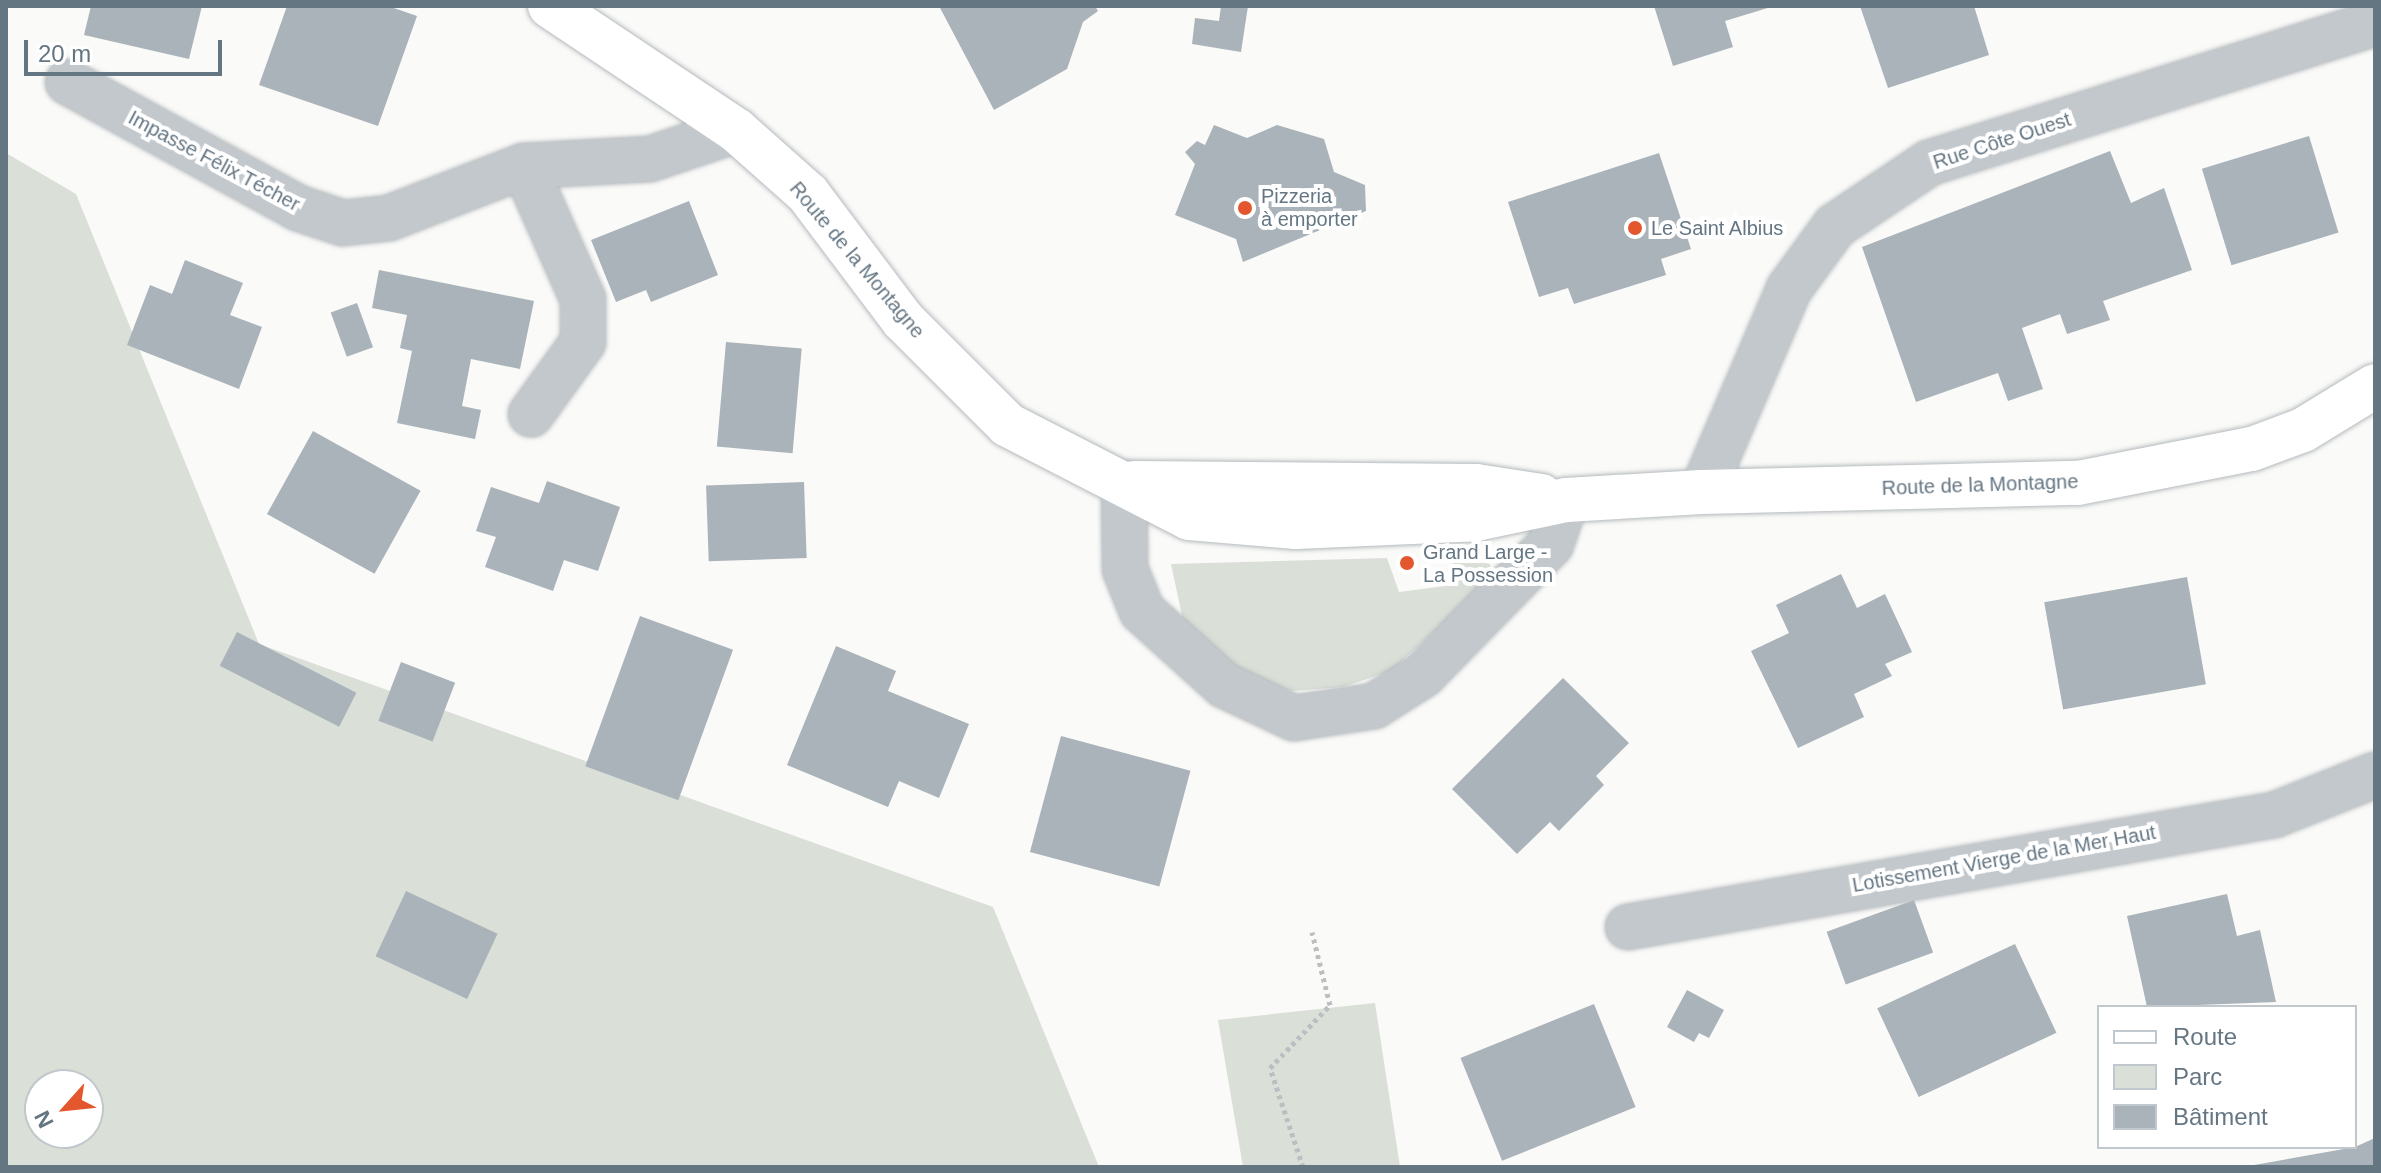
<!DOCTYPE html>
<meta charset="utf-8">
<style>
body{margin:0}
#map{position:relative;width:2381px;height:1173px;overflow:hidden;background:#fafaf8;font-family:Arial,sans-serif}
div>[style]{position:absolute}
.green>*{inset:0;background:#dadfd7}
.building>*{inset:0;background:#aab3b9;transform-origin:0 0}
.path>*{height:5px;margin-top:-2.5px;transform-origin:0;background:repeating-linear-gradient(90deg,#bbbfc2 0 4px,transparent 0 8px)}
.roads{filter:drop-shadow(0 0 2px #b5babe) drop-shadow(0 0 2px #b5babe)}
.minor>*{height:44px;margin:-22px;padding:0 22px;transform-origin:22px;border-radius:22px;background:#c3c8cc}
.major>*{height:44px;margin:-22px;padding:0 22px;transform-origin:22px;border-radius:22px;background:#fff}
.dots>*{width:22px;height:22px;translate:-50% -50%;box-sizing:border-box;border:4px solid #fff;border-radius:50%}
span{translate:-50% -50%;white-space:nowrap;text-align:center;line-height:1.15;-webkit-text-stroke:8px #fff;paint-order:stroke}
.street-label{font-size:20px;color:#657683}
.poi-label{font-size:20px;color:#657683}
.left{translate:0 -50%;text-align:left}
.frame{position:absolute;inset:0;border:8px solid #657683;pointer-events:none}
.legend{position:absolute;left:2097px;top:1005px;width:260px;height:144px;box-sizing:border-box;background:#fff;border:2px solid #c1c8cd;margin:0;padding:10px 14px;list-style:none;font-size:24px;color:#657683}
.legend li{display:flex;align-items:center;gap:16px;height:40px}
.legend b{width:40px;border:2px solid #c1c8cd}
.north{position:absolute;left:24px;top:1069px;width:80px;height:80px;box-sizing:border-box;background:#fff;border:2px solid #c1c8cd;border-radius:50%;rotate:243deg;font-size:22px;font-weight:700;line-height:32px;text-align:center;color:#657683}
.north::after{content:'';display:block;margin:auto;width:28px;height:36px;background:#e4572e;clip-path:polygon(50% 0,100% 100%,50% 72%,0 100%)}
.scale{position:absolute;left:24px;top:40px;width:198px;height:36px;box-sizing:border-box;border:4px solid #657683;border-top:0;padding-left:10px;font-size:24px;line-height:28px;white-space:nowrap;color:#657683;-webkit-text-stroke:6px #fff;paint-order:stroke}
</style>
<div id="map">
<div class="green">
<div style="clip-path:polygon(evenodd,6px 153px,76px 194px,259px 644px,993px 907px,1099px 1167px,6px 1167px,6px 153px,40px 1085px,88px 1085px,88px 1133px,40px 1133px,40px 1085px)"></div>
<div style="clip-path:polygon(1453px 556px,1490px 564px,1492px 579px,1391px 671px,1343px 687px,1292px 691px,1248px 677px,1183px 620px,1171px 564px,1387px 558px,1399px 592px,1453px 585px)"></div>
<div style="clip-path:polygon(1375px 1003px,1400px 1167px,1243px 1167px,1218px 1020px)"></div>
</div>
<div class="building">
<div style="clip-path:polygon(91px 6px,202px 6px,189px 59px,84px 35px)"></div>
<div style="clip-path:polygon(287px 6px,388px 6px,417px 16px,378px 126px,259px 85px)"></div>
<div style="clip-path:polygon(939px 6px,1095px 6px,1098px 11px,1083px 22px,1067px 69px,994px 110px)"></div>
<div style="clip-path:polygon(1221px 6px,1248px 6px,1241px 52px,1192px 44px,1195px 18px,1219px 21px)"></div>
<div style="clip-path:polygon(1654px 6px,1771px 6px,1771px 7px,1725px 21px,1733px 47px,1673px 66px)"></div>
<div style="clip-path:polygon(1860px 6px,1974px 6px,1989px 55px,1888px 88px)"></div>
<div style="clip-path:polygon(1214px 125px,1247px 138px,1277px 125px,1324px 139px,1334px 172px,1365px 185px,1366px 211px,1243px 262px,1236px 239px,1175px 215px,1195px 164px,1185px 152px,1197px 141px,1205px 145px)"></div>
<div style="left:2309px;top:136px;width:101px;height:112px;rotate:73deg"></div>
<div style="clip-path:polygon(2110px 151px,2131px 203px,2164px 188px,2192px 270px,2103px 301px,2110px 320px,2067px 334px,2060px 314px,2022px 328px,2043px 389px,2008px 401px,1998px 373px,1916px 402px,1862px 247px)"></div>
<div style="clip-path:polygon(1659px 153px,1691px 249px,1661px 259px,1666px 275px,1574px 304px,1568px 288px,1539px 297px,1508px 202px)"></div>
<div style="clip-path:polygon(689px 201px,718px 275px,651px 302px,646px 290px,616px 302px,591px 240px)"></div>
<div style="clip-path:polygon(185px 260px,243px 283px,230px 315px,262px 327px,239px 389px,127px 345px,150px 285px,172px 294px)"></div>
<div style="clip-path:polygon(379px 270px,534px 301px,520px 369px,471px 359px,462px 406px,481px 410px,475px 439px,397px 423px,412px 351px,400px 348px,407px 315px,372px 308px)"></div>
<div style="left:357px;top:303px;width:47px;height:28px;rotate:70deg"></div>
<div style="left:726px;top:342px;width:76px;height:105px;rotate:5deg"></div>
<div style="left:313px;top:431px;width:123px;height:95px;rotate:29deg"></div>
<div style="clip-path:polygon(547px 481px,620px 507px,598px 571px,564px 560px,553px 591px,485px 567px,496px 537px,476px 531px,491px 487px,539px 503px)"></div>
<div style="left:804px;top:482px;width:76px;height:98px;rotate:88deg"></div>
<div style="clip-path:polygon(1841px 574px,1857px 608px,1885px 594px,1912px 652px,1885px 664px,1892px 676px,1854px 694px,1864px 717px,1798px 748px,1751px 651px,1789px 633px,1776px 605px)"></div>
<div style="left:2187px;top:577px;width:109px;height:145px;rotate:80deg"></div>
<div style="left:640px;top:616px;width:99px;height:160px;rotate:20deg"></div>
<div style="left:237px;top:632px;width:134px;height:38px;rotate:27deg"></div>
<div style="clip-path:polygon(836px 646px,896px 671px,888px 691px,969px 724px,939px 798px,899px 781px,888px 807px,787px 765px)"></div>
<div style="left:401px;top:662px;width:58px;height:63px;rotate:21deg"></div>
<div style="clip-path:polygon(1563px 678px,1629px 743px,1596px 776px,1604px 785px,1559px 831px,1550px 822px,1517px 854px,1452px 789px)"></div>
<div style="left:1061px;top:736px;width:134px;height:120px;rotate:15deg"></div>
<div style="left:406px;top:891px;width:101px;height:72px;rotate:25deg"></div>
<div style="clip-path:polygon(2227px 894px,2237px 936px,2260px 930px,2276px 1002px,2147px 1007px,2127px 916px)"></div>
<div style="left:1914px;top:900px;width:56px;height:93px;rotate:70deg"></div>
<div style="left:2015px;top:944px;width:98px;height:152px;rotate:65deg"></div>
<div style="clip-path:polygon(1687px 990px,1724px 1010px,1709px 1038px,1699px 1033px,1694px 1042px,1667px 1027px)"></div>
<div style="left:1594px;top:1004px;width:111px;height:144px;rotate:68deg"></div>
<div style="clip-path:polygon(2375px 1138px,2375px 1167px,2243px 1167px,2355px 1147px)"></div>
</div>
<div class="path">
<div style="left:1303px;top:1167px;width:104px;rotate:-108.4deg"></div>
<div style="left:1270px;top:1068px;width:87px;rotate:-46.4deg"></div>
<div style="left:1330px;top:1005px;width:75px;rotate:-103.9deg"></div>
</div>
<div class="roads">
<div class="minor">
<div style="left:68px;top:82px;width:262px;rotate:28.7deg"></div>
<div style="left:298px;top:208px;width:47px;rotate:18.4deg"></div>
<div style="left:343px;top:223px;width:46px;rotate:-6.2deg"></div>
<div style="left:389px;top:218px;width:145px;rotate:-21.1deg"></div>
<div style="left:524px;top:166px;width:126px;rotate:-3.2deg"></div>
<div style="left:650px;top:159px;width:91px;rotate:-18.6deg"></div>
<div style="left:524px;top:166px;width:145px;rotate:66.1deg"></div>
<div style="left:583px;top:299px;width:43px;rotate:90deg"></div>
<div style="left:583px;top:342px;width:89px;rotate:125.8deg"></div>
<div style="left:1124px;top:482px;width:87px;rotate:89.3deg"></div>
<div style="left:1125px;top:569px;width:45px;rotate:68deg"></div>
<div style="left:1142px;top:611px;width:110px;rotate:42.1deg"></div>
<div style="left:1224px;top:685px;width:77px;rotate:25.2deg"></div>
<div style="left:1294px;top:718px;width:81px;rotate:-8.5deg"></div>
<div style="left:1374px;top:706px;width:58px;rotate:-32.3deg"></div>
<div style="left:1423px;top:675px;width:183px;rotate:-45.7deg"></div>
<div style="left:1551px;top:544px;width:46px;rotate:-71.2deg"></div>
<div style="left:1702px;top:492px;width:221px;rotate:-66.8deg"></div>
<div style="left:1789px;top:289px;width:78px;rotate:-53.9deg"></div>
<div style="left:1835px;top:226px;width:113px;rotate:-33.8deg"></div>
<div style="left:1929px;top:163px;width:467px;rotate:-17.4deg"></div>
<div style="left:1628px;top:927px;width:656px;rotate:-9.84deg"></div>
<div style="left:2274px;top:815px;width:109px;rotate:-21.6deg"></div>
</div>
<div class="major">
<div style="left:550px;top:6px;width:224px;rotate:33.7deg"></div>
<div style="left:736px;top:130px;width:96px;rotate:41.6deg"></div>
<div style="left:808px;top:194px;width:158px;rotate:53deg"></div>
<div style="left:903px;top:320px;width:148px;rotate:45deg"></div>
<div style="left:1008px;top:425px;width:203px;rotate:27.2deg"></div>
<div style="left:1189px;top:518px;width:107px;rotate:4.8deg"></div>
<div style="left:1296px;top:527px;width:180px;rotate:-2.5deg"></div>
<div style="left:1476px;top:519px;width:92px;rotate:-11.9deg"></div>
<div style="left:1566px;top:500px;width:136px;rotate:-3.4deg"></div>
<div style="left:1702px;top:492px;width:376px;rotate:-1.4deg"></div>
<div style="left:2078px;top:483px;width:177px;rotate:-11.1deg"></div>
<div style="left:2252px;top:449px;width:54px;rotate:-20.4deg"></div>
<div style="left:2303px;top:430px;width:84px;rotate:-31.4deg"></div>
<div style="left:1134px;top:483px;width:342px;rotate:0.5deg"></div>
<div style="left:1476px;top:486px;width:66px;rotate:8.7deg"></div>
</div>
</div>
<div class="dots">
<div style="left:1245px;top:208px;background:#e4572e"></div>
<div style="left:1635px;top:228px;background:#e4572e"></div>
<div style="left:1407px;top:563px;background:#e4572e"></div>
</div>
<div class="street-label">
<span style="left:2002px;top:141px;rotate:-18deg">Rue Côte Ouest</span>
<span style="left:214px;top:161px;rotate:28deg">Impasse Félix Técher</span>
<span style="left:857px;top:260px;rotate:50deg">Route de la Montagne</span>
<span style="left:1980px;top:485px;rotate:-2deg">Route de la Montagne</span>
<span style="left:2004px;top:859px;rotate:-10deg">Lotissement Vierge de la Mer Haut</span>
</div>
<div class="poi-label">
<span class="left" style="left:1261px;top:208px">Pizzeria<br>à emporter</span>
<span class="left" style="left:1651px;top:228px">Le Saint Albius</span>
<span class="left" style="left:1423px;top:564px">Grand Large -<br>La Possession</span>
</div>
<div class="frame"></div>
<ul class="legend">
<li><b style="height:10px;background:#fff"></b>Route</li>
<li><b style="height:22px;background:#dadfd7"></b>Parc</li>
<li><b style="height:22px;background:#aab3b9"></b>Bâtiment</li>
</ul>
<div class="north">N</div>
<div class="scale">20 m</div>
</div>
